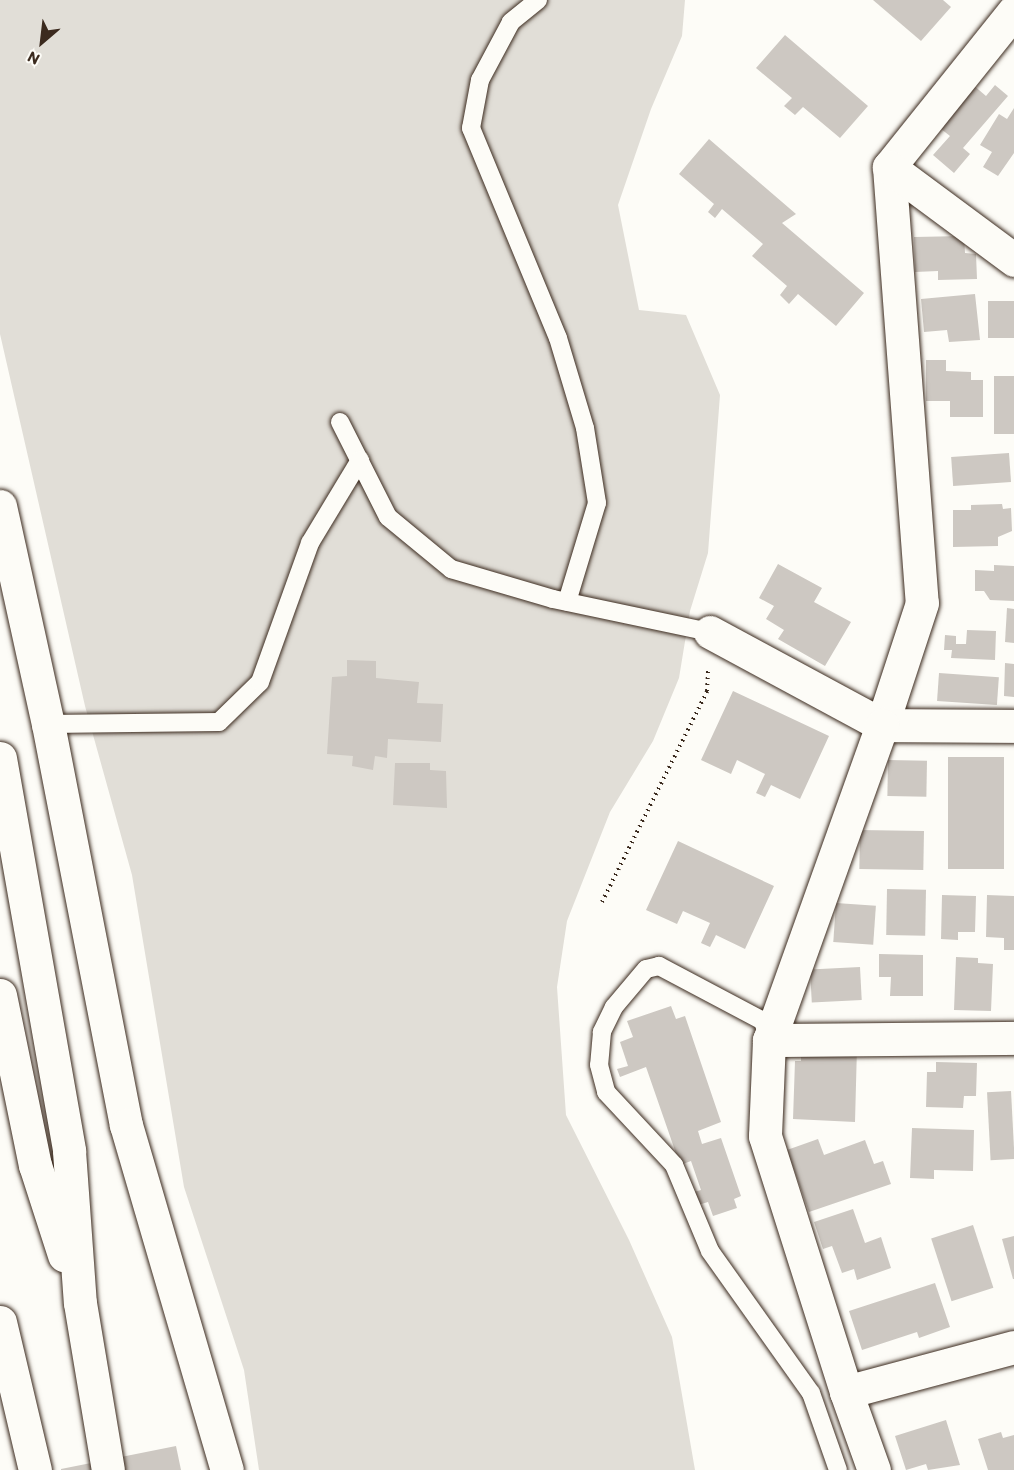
<!DOCTYPE html>
<style>
body{margin:0}
#map{position:relative;width:1014px;height:1470px;overflow:hidden;background:#fdfcf7;font-family:Itim,sans-serif}
div>[style]{position:absolute}
.green>*{inset:0;background:#e1ded7}
.building>*{inset:0;background:#cdc8c2;transform-origin:0 0}
.path>*{height:4px;margin-top:-2px;transform-origin:0;background:repeating-linear-gradient(90deg,#3b2a1e 0 1.5px,transparent 0 6px)}
.roads{filter:drop-shadow(0 0 2px #3b2a1e) drop-shadow(0 0 2px #3b2a1e)}
.service>*{height:18px;margin:-9px;padding:0 9px;transform-origin:9px;border-radius:9px;background:#fdfcf7}
.minor>*{height:33px;margin:-16.5px;padding:0 16.5px;transform-origin:16.5px;border-radius:16.5px;background:#fdfcf7}
.motorway>*{height:33px;margin:-16.5px;padding:0 16.5px;transform-origin:16.5px;border-radius:16.5px;background:#fdfcf7}
span{translate:-50% -50%;white-space:nowrap;text-align:center;line-height:1.15;-webkit-text-stroke:6px #fdfcf7;paint-order:stroke}
.north{position:absolute;left:12px;top:12px;width:60px;height:60px;-webkit-text-stroke:4px #fdfcf7;paint-order:stroke;rotate:208deg;font-size:16px;font-weight:700;line-height:24px;text-align:center;color:#3b2a1e}
.north::after{content:'';display:block;margin:auto;width:21px;height:27px;background:#3b2a1e;clip-path:polygon(50% 0,100% 100%,50% 72%,0 100%)}
</style>
<div id="map">
<div class="green">
<div style="clip-path:polygon(0 0,685px 0,682px 36px,651px 109px,618px 205px,639px 310px,686px 315px,720px 395px,708px 553px,690px 611px,679px 678px,653px 741px,610px 812px,567px 921px,557px 987px,566px 1115px,629px 1240px,672px 1337px,695px 1470px,259px 1470px,244px 1370px,184px 1187px,132px 875px,85px 706px,0 334px)"></div>
</div>
<div class="building">
<div style="clip-path:polygon(873px 0,943px 0,951px 7px,921px 41px)"></div>
<div style="clip-path:polygon(785px 35px,868px 106px,840px 138px,803px 107px,795px 115px,784px 106px,792px 98px,756px 68px)"></div>
<div style="clip-path:polygon(972px 84px,986px 96px,995px 85px,1008px 96px,963px 148px,970px 154px,954px 173px,933px 155px,950px 136px,936px 125px)"></div>
<div style="clip-path:polygon(1014px 108px,1014px 153px,998px 176px,983px 167px,992px 152px,980px 145px,999px 114px,1007px 119px)"></div>
<div style="clip-path:polygon(709px 139px,796px 214px,782px 223px,864px 293px,836px 326px,798px 294px,789px 304px,780px 295px,787px 286px,752px 256px,763px 244px,722px 209px,715px 218px,708px 212px,714px 204px,679px 174px)"></div>
<div style="clip-path:polygon(964px 236px,965px 253px,976px 254px,977px 279px,938px 280px,938px 271px,915px 272px,914px 237px)"></div>
<div style="clip-path:polygon(975px 294px,980px 340px,949px 342px,947px 330px,924px 332px,921px 299px)"></div>
<div style="left:988px;top:301px;width:26px;height:37px"></div>
<div style="clip-path:polygon(926px 360px,946px 360px,946px 371px,971px 372px,971px 380px,983px 380px,983px 417px,950px 417px,950px 401px,926px 401px)"></div>
<div style="left:1014px;top:376px;width:58px;height:20px;rotate:90deg"></div>
<div style="left:1009px;top:453px;width:29px;height:58px;rotate:86deg"></div>
<div style="clip-path:polygon(1002px 504px,1003px 509px,1011px 508px,1012px 531px,998px 537px,998px 546px,953px 547px,953px 510px,971px 510px,971px 505px)"></div>
<div style="clip-path:polygon(778px 564px,822px 588px,814px 602px,851px 622px,825px 666px,778px 639px,784px 630px,766px 619px,774px 606px,759px 598px)"></div>
<div style="clip-path:polygon(994px 565px,1014px 566px,1014px 601px,990px 600px,984px 591px,975px 591px,975px 570px,994px 571px)"></div>
<div style="clip-path:polygon(1007px 608px,1014px 609px,1014px 643px,1005px 642px)"></div>
<div style="clip-path:polygon(967px 630px,996px 631px,995px 660px,951px 658px,952px 650px,944px 650px,945px 635px,956px 636px,956px 644px,966px 644px)"></div>
<div style="clip-path:polygon(347px 660px,376px 661px,376px 678px,419px 682px,417px 703px,443px 704px,441px 742px,388px 739px,387px 758px,375px 756px,373px 770px,352px 766px,353px 756px,327px 754px,332px 677px,347px 676px)"></div>
<div style="clip-path:polygon(1005px 663px,1014px 664px,1014px 697px,1004px 696px)"></div>
<div style="left:939px;top:673px;width:60px;height:28px;rotate:4deg"></div>
<div style="clip-path:polygon(733px 691px,829px 736px,800px 799px,771px 785px,765px 797px,756px 793px,765px 774px,737px 760px,731px 774px,701px 760px)"></div>
<div style="left:948px;top:757px;width:56px;height:112px"></div>
<div style="left:888px;top:760px;width:39px;height:36px;rotate:1deg"></div>
<div style="clip-path:polygon(395px 763px,430px 763px,430px 770px,446px 771px,447px 808px,393px 805px)"></div>
<div style="left:860px;top:830px;width:64px;height:39px;rotate:1deg"></div>
<div style="clip-path:polygon(678px 841px,774px 886px,745px 949px,716px 935px,710px 947px,701px 943px,710px 923px,683px 911px,677px 924px,646px 910px)"></div>
<div style="left:887px;top:889px;width:39px;height:46px;rotate:1deg"></div>
<div style="clip-path:polygon(942px 895px,976px 896px,975px 932px,958px 932px,958px 940px,941px 939px)"></div>
<div style="clip-path:polygon(987px 895px,1014px 896px,1014px 950px,1004px 950px,1004px 938px,986px 937px)"></div>
<div style="left:836px;top:903px;width:40px;height:39px;rotate:4deg"></div>
<div style="clip-path:polygon(879px 954px,923px 955px,923px 996px,890px 996px,891px 977px,879px 977px)"></div>
<div style="clip-path:polygon(956px 957px,978px 958px,978px 963px,993px 964px,991px 1011px,954px 1010px)"></div>
<div style="left:860px;top:967px;width:33px;height:50px;rotate:87deg"></div>
<div style="clip-path:polygon(671px 1006px,676px 1019px,685px 1016px,721px 1122px,698px 1131px,702px 1144px,721px 1138px,741px 1196px,734px 1199px,737px 1208px,713px 1216px,708px 1202px,698px 1205px,694px 1192px,701px 1190px,691px 1161px,680px 1165px,646px 1067px,620px 1077px,617px 1069px,628px 1066px,620px 1042px,633px 1037px,627px 1021px)"></div>
<div style="clip-path:polygon(801px 1046px,857px 1047px,855px 1122px,793px 1119px,795px 1061px,801px 1061px)"></div>
<div style="clip-path:polygon(936px 1062px,977px 1063px,976px 1096px,964px 1096px,963px 1108px,926px 1107px,927px 1072px,936px 1072px)"></div>
<div style="left:1011px;top:1091px;width:68px;height:24px;rotate:87deg"></div>
<div style="clip-path:polygon(912px 1128px,974px 1130px,973px 1171px,934px 1170px,934px 1179px,910px 1178px)"></div>
<div style="clip-path:polygon(818px 1139px,824px 1155px,865px 1140px,874px 1164px,883px 1161px,891px 1184px,809px 1212px,787px 1150px)"></div>
<div style="clip-path:polygon(853px 1209px,865px 1243px,881px 1237px,891px 1268px,857px 1280px,854px 1269px,842px 1273px,832px 1246px,823px 1249px,814px 1222px)"></div>
<div style="left:973px;top:1225px;width:66px;height:44px;rotate:72deg"></div>
<div style="clip-path:polygon(1014px 1236px,1014px 1279px,1013px 1279px,1002px 1239px)"></div>
<div style="clip-path:polygon(935px 1283px,950px 1327px,919px 1338px,917px 1332px,862px 1350px,849px 1311px)"></div>
<div style="clip-path:polygon(946px 1420px,960px 1465px,928px 1470px,926px 1464px,906px 1470px,895px 1436px)"></div>
<div style="clip-path:polygon(1001px 1432px,1003px 1438px,1014px 1435px,1014px 1470px,988px 1470px,978px 1439px)"></div>
<div style="clip-path:polygon(176px 1446px,181px 1470px,61px 1470px,61px 1469px)"></div>
</div>
<div class="path">
<div style="left:602px;top:902px;width:236px;rotate:-63.5deg"></div>
<div style="left:707px;top:691px;width:22px;rotate:-87deg"></div>
</div>
<div class="roads">
<div class="service">
<div style="left:538px;top:0;width:35px;rotate:141deg"></div>
<div style="left:511px;top:22px;width:66px;rotate:118.1deg"></div>
<div style="left:480px;top:80px;width:49px;rotate:100.6deg"></div>
<div style="left:471px;top:128px;width:227px;rotate:67.5deg"></div>
<div style="left:558px;top:338px;width:94px;rotate:73.3deg"></div>
<div style="left:585px;top:428px;width:76px;rotate:80.9deg"></div>
<div style="left:597px;top:503px;width:103px;rotate:106.9deg"></div>
<div style="left:340px;top:422px;width:106px;rotate:63.2deg"></div>
<div style="left:388px;top:517px;width:82px;rotate:39.5deg"></div>
<div style="left:451px;top:569px;width:106px;rotate:16.4deg"></div>
<div style="left:553px;top:599px;width:160px;rotate:11.9deg"></div>
<div style="left:48px;top:724px;width:171px;rotate:-0.7deg"></div>
<div style="left:219px;top:722px;width:57px;rotate:-44.3deg"></div>
<div style="left:260px;top:682px;width:148px;rotate:-70.2deg"></div>
<div style="left:310px;top:543px;width:97px;rotate:-58.9deg"></div>
<div style="left:768px;top:1038px;width:18px;rotate:-106deg"></div>
<div style="left:763px;top:1021px;width:118px;rotate:-152.1deg"></div>
<div style="left:659px;top:966px;width:13px;rotate:167deg"></div>
<div style="left:646px;top:969px;width:50px;rotate:130.1deg"></div>
<div style="left:614px;top:1007px;width:28px;rotate:116deg"></div>
<div style="left:602px;top:1032px;width:33px;rotate:95deg"></div>
<div style="left:599px;top:1065px;width:28px;rotate:75deg"></div>
<div style="left:606px;top:1092px;width:100px;rotate:47deg"></div>
<div style="left:674px;top:1165px;width:93px;rotate:67.3deg"></div>
<div style="left:710px;top:1251px;width:174px;rotate:54.6deg"></div>
<div style="left:811px;top:1393px;width:82px;rotate:70.7deg"></div>
</div>
<div class="minor">
<div style="left:1014px;top:11px;width:200px;rotate:128.7deg"></div>
<div style="left:889px;top:167px;width:437px;rotate:85.7deg"></div>
<div style="left:922px;top:603px;width:128px;rotate:108.2deg"></div>
<div style="left:882px;top:725px;width:132px;rotate:0.4deg"></div>
<div style="left:889px;top:167px;width:156px;rotate:36.6deg"></div>
<div style="left:0;top:506px;width:223px;rotate:77.6deg"></div>
<div style="left:48px;top:724px;width:409px;rotate:79deg"></div>
<div style="left:126px;top:1125px;width:359px;rotate:73.7deg"></div>
<div style="left:710px;top:632px;width:196px;rotate:28.4deg"></div>
<div style="left:882px;top:725px;width:335px;rotate:109.7deg"></div>
<div style="left:769px;top:1040px;width:245px;rotate:-0.5deg"></div>
<div style="left:769px;top:1040px;width:96px;rotate:92.4deg"></div>
<div style="left:765px;top:1136px;width:269px;rotate:72.4deg"></div>
<div style="left:846px;top:1392px;width:83px;rotate:70.3deg"></div>
<div style="left:846px;top:1392px;width:174px;rotate:-15deg"></div>
</div>
<div class="motorway">
<div style="left:0;top:758px;width:399px;rotate:80deg"></div>
<div style="left:69px;top:1151px;width:152px;rotate:85.9deg"></div>
<div style="left:80px;top:1303px;width:169px;rotate:80.5deg"></div>
<div style="left:0;top:995px;width:174px;rotate:78.4deg"></div>
<div style="left:35px;top:1165px;width:95px;rotate:72.1deg"></div>
<div style="left:0;top:1322px;width:152px;rotate:76.7deg"></div>
</div>
</div>
<div class="north">N</div>
</div>
